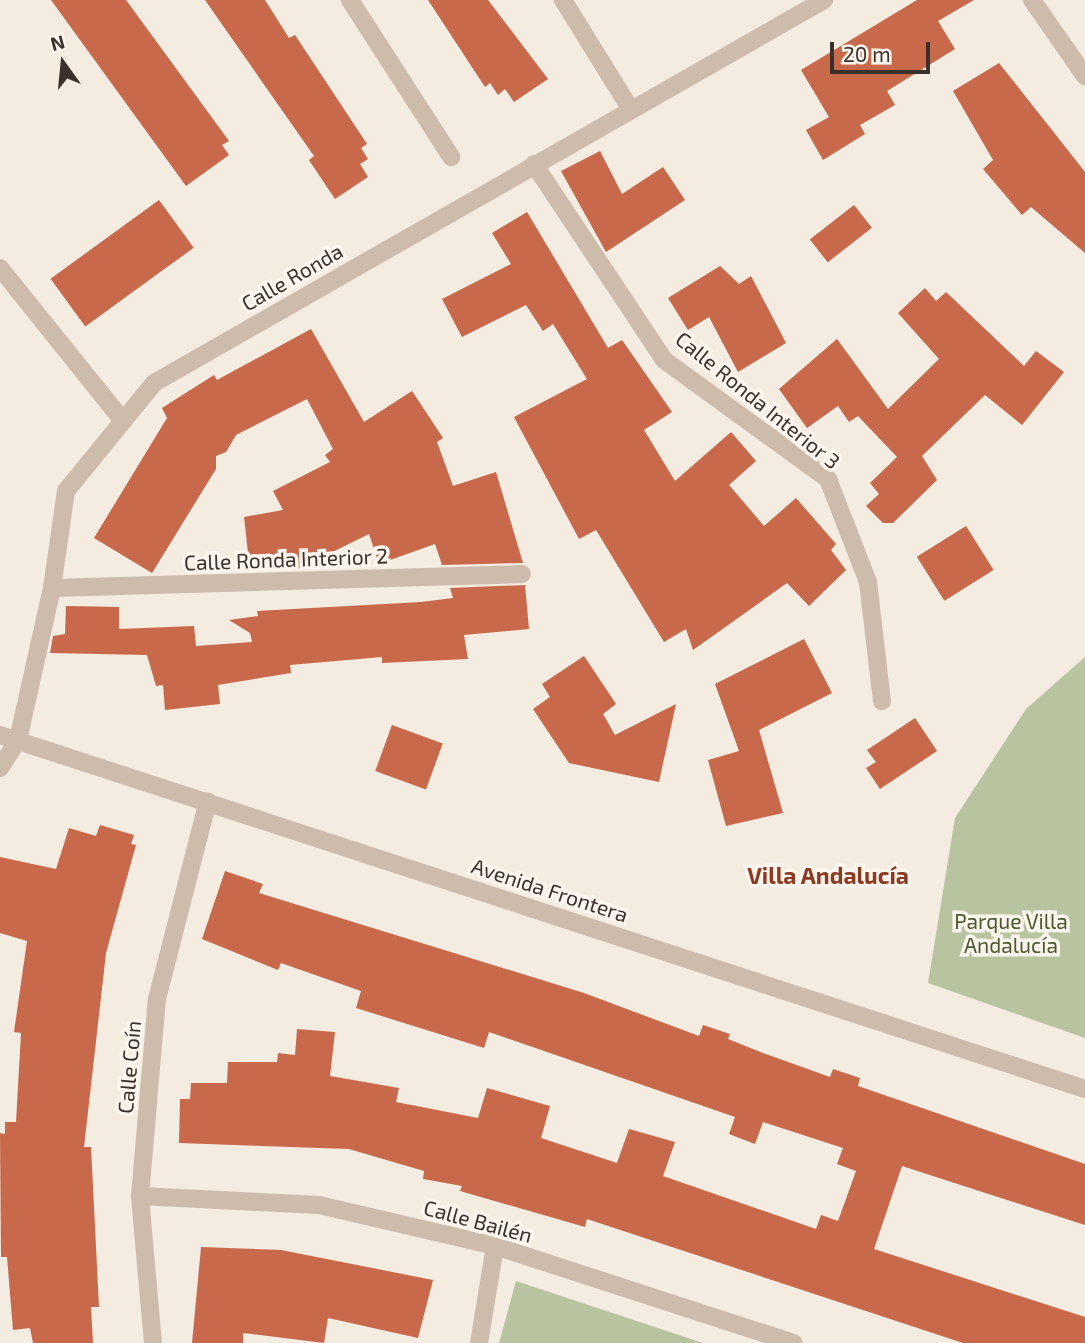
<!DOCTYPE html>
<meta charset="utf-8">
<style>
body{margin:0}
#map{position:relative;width:1085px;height:1343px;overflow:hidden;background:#f4ebe1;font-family:"Exo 2",sans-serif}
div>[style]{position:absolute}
.green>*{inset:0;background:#b8c4a0}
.building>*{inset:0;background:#c8694b;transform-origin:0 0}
.minor>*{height:18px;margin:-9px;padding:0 9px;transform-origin:9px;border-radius:9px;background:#cdbbac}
span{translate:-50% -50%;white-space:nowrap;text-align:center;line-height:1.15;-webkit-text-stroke:7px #fbf5ee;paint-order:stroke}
.street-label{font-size:21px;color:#3b302b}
.park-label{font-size:21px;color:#4a5a2e}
.neighbourhood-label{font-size:23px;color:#8c3b22;font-weight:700}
.north{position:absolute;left:28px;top:28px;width:70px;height:70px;-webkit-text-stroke:5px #fbf5ee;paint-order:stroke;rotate:345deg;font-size:19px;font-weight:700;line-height:28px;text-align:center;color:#3b302b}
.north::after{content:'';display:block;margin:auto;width:24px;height:32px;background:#3b302b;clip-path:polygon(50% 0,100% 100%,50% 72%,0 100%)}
.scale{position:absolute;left:830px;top:42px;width:100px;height:32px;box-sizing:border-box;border:4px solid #3b302b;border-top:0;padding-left:9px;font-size:21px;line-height:24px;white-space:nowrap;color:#3b302b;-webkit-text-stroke:5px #fbf5ee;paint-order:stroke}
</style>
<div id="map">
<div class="green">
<div style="clip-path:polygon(1085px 657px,1085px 1038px,928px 983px,955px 818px,1026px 709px)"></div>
<div style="clip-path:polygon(516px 1281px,703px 1343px,499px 1343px)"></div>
</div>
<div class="building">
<div style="clip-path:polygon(51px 0,126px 0,229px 141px,222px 145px,229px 155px,186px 186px)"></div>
<div style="clip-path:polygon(205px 0,265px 0,289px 38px,295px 35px,367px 144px,361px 148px,368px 159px,360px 164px,368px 177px,335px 199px,309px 160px,314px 156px)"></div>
<div style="clip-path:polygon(428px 0,488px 0,548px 79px,514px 102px,505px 89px,498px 95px,490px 83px,485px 87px)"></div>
<div style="clip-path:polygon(917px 0,974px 0,938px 21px,955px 49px,887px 91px,895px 105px,860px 125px,865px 134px,823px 160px,806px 130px,829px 117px,801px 70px)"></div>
<div style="clip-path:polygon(999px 63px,1085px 172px,1085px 253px,1031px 207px,1022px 215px,983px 169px,993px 160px,953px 91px)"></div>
<div style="clip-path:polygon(600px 151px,622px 194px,663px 167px,685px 200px,606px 252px,561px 171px)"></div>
<div style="left:159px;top:200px;width:59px;height:134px;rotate:54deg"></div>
<div style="left:854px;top:205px;width:29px;height:56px;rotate:52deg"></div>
<div style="clip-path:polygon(527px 212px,608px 348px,622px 340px,672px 412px,644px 430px,675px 481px,731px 432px,756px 461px,729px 485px,764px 526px,796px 498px,836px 544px,831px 550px,846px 570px,809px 606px,787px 583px,693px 650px,686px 629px,664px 642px,596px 530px,579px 539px,514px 417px,587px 379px,553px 324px,543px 331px,526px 305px,462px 337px,442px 299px,511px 264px,492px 233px)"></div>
<div style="clip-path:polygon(720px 266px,739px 284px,751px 276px,786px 343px,738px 372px,709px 317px,688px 330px,668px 298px)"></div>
<div style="clip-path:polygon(925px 288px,936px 301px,946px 292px,1024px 366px,1036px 351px,1064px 372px,1022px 425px,985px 395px,922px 456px,937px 480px,893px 523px,883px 523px,866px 506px,879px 494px,870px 483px,897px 457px,858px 416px,849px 422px,838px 406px,807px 428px,779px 389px,837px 339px,888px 409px,939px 359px,898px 313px)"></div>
<div style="clip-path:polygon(311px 329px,364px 422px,412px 391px,443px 438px,437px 442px,453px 486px,496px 472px,523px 563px,442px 565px,435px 544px,379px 564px,369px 534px,298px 569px,250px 571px,244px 517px,283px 510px,273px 491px,330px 462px,325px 455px,333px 449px,307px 399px,236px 435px,226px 452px,216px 456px,216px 469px,152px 573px,94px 538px,167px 418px,162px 408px,214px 375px,217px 380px)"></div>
<div style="left:966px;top:526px;width:52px;height:58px;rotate:58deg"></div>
<div style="clip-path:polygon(525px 585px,529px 629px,464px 635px,468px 659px,382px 663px,382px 657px,290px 665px,291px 673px,218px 685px,220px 704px,165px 710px,163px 685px,156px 686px,147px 655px,50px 653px,53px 636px,65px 634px,66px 606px,119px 607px,119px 629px,194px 626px,196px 646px,252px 642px,250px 633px,229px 620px,258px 616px,257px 611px,421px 602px,453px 598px,450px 588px)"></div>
<div style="clip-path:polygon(804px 639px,832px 693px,759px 730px,783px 813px,726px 826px,708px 760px,739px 751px,715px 684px)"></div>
<div style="clip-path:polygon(584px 656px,616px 704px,603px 714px,615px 735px,676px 704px,659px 782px,569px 763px,533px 709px,550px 697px,542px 684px)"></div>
<div style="clip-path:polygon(915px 718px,937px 751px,880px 789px,866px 768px,876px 762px,867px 750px)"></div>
<div style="left:392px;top:725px;width:54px;height:49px;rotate:20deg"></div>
<div style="clip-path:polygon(100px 825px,134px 835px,131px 844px,136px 845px,106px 953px,84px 1147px,91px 1147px,99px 1307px,91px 1307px,93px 1343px,33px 1343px,30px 1328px,13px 1330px,7px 1257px,1px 1257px,0 1133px,5px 1134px,5px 1122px,16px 1122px,21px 1033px,14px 1032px,27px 941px,0 933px,0 857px,56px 869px,69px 828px,96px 836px)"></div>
<div style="clip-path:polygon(225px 871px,263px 884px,259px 893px,584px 993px,699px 1036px,703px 1025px,730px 1034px,728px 1039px,763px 1053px,830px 1077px,833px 1069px,860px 1078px,858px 1086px,1085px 1164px,1085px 1225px,902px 1166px,874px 1249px,1085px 1317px,1085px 1343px,963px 1343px,587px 1219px,585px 1227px,460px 1191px,462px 1186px,423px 1179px,424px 1171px,349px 1149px,179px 1143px,180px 1099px,190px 1099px,191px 1083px,227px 1083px,228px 1062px,277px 1062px,278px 1053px,295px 1055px,297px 1029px,335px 1032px,330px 1076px,399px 1088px,396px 1102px,478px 1118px,487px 1088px,550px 1106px,541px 1138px,617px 1163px,629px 1129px,675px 1142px,663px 1176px,816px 1229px,821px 1215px,838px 1221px,856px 1171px,837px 1164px,843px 1148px,763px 1122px,755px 1144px,729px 1134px,735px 1117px,489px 1032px,484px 1048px,356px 1008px,361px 991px,281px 963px,278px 970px,202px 939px)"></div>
<div style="clip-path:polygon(201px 1247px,281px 1250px,433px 1280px,418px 1338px,328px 1318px,324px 1343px,243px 1333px,243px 1343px,192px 1343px)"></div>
</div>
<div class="minor">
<div style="left:350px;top:0;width:187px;rotate:57.2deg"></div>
<div style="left:563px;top:0;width:127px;rotate:58.2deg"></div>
<div style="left:1032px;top:0;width:93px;rotate:55.1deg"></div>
<div style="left:534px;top:164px;width:235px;rotate:56.4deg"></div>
<div style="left:664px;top:360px;width:203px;rotate:36deg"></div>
<div style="left:828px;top:479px;width:110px;rotate:68.8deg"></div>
<div style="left:868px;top:582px;width:120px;rotate:83.3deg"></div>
<div style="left:0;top:268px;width:196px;rotate:51.2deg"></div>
<div style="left:52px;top:588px;width:470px;rotate:-1.7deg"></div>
<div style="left:0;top:735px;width:1141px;rotate:18.07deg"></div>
<div style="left:0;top:768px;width:33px;rotate:-57deg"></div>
<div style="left:18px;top:740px;width:156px;rotate:-77.4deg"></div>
<div style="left:52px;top:588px;width:98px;rotate:-81.8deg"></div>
<div style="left:66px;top:491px;width:139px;rotate:-50.8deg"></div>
<div style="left:154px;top:383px;width:772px;rotate:-29.75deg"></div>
<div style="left:140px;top:1196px;width:179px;rotate:2.9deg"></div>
<div style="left:319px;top:1205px;width:181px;rotate:13.1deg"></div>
<div style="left:495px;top:1246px;width:314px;rotate:18deg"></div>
<div style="left:153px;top:1343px;width:148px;rotate:-95.1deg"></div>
<div style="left:140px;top:1196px;width:198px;rotate:-85.1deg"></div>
<div style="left:157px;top:999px;width:204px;rotate:-75.6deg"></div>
<div style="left:479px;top:1343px;width:98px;rotate:-80.6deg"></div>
</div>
<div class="street-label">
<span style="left:292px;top:277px;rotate:-30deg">Calle Ronda</span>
<span style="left:758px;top:400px;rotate:39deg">Calle Ronda Interior 3</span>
<span style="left:286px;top:559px;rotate:-2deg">Calle Ronda Interior 2</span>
<span style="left:550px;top:890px;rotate:18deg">Avenida Frontera</span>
<span style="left:129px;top:1067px;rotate:-85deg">Calle Coín</span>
<span style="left:478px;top:1221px;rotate:15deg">Calle Bailén</span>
</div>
<div class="park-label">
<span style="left:1011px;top:933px">Parque Villa<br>Andalucía</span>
</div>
<div class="neighbourhood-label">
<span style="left:828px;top:875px">Villa Andalucía</span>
</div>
<div class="north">N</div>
<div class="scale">20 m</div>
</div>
